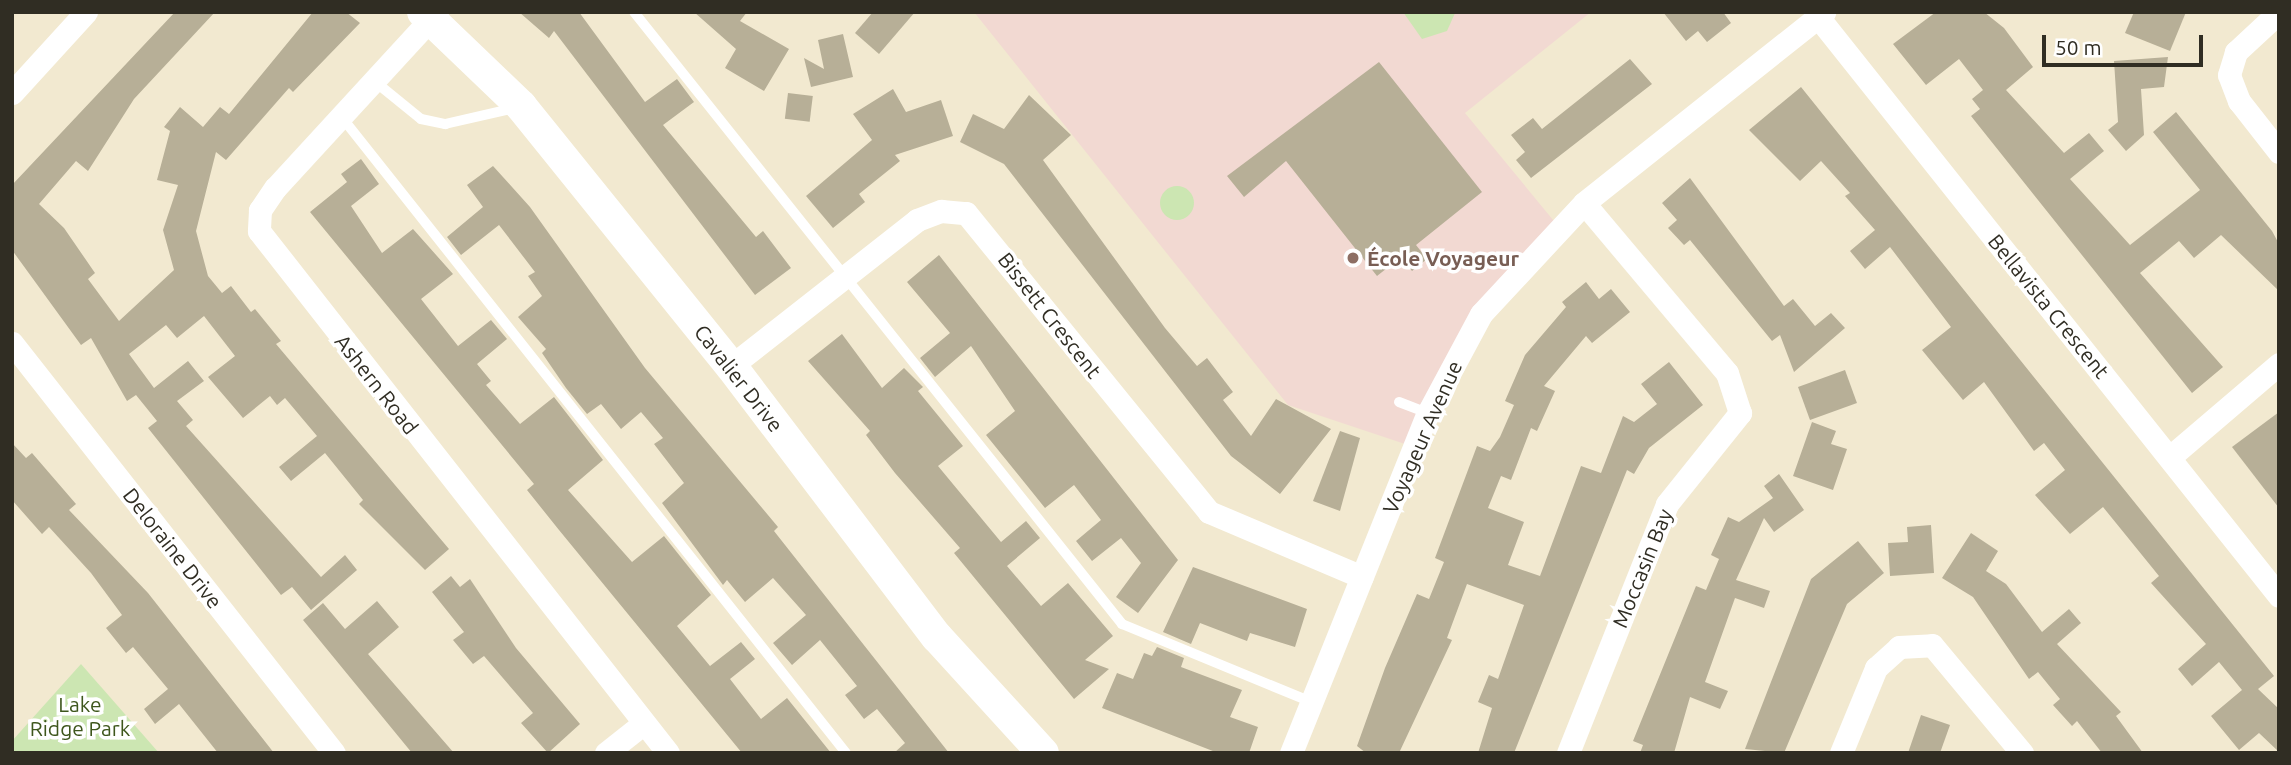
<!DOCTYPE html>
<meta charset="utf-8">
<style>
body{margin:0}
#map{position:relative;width:2291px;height:765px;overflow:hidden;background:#f2e9d0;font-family:Ubuntu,sans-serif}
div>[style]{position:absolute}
.education>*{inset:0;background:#f2d9d2}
.green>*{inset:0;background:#cce6b2}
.round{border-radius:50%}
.building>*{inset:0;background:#b7af97;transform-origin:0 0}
.lane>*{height:10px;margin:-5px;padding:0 5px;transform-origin:5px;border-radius:5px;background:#fff}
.street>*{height:23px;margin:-11.5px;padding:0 11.5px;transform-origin:11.5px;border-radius:11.5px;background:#fff}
.secondary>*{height:32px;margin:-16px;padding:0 16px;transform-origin:16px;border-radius:16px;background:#fff}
.dots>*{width:19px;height:19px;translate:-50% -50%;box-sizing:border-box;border:4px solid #fff;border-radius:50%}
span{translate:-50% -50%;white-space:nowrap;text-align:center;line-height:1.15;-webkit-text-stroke:7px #fff;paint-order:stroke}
.education-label{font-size:21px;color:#785e54;font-weight:700}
.left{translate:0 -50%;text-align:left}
.street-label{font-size:21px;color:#302d23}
.park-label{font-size:21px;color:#3e561c}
.frame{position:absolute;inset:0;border:14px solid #302d23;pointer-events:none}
.scale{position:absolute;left:2042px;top:35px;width:161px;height:32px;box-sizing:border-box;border:4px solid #302d23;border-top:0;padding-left:9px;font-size:21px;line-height:24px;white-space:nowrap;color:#302d23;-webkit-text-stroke:5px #fff;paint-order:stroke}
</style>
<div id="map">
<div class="education">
<div style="clip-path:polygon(974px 12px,1591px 12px,1465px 113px,1558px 226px,1481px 314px,1414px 447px,1288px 405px)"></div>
</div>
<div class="green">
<div style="clip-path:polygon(1403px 12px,1455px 12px,1455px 13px,1447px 31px,1422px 39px)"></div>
<div class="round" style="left:1160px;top:186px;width:34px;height:34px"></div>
<div style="clip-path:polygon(81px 664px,159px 753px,12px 753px,12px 741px)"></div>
</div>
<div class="building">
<div style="clip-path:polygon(175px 12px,215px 12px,134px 99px,88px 171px,76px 161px,39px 204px,64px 228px,95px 273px,88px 279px,119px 321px,174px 270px,163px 230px,178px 185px,157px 180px,170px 131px,164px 127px,180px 107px,203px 127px,220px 107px,229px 114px,313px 12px,346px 12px,360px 23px,293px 92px,289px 88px,226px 160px,216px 152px,196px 231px,208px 276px,222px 293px,231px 286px,251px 312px,255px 309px,281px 341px,276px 344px,449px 549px,425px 570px,359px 504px,363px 500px,325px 453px,291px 481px,279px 467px,317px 436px,285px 398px,277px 405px,270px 396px,243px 418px,208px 377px,235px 356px,204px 316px,177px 338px,166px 325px,129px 354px,154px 388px,188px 361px,204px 381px,177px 401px,193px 420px,186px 426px,321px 577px,345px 555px,357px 570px,311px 610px,292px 587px,281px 595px,148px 428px,157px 421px,136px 395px,127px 401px,91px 338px,81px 345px,12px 250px,12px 185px)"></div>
<div style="clip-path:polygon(519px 12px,579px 12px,645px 102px,677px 79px,694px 102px,663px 125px,756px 237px,763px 231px,791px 268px,755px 295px,554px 31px,549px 38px)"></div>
<div style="clip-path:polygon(694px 12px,747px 12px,740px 21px,789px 49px,764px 91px,725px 68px,736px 49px)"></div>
<div style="clip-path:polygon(873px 12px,915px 12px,879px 54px,855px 33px)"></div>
<div style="clip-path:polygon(1663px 12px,1723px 12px,1731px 23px,1707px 42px,1698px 31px,1686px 41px)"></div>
<div style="clip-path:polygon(1936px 12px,1984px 12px,2004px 28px,2033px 67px,2006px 90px,2064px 153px,2089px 133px,2104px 151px,2070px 179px,2130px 245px,2200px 190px,2153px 132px,2176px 112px,2272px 231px,2279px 244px,2279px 291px,2221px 235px,2194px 258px,2179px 241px,2140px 273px,2223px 367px,2192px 393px,1971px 116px,1980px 109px,1972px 99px,1983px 90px,1959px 59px,1926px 85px,1893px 44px)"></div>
<div style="clip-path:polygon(2134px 12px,2186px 12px,2170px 51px,2125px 33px)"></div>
<div style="clip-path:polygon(843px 34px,853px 77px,811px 87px,804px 58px,824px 69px,818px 40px)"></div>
<div style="clip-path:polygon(2168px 57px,2164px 87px,2141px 89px,2144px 135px,2126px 151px,2108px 130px,2118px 122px,2114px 61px)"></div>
<div style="clip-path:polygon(1630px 59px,1652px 84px,1531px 178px,1516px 160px,1525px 152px,1511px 135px,1533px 118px,1542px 129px)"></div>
<div style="clip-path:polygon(1379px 62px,1482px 192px,1416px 245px,1427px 259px,1412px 271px,1401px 257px,1377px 276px,1286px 161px,1244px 197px,1227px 176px)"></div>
<div style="clip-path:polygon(1801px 87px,2274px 676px,2258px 689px,2279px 709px,2279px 752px,2259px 733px,2239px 750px,2211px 716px,2242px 690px,2219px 662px,2192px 686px,2178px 669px,2206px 644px,2151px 583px,2159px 576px,2103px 507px,2070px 534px,2035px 495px,2065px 470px,2044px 443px,2034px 451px,1984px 382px,1963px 400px,1922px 350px,1951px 327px,1890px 247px,1865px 269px,1850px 251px,1875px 230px,1845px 196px,1850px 193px,1821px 161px,1800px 181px,1749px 130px)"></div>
<div style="clip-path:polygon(893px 89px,906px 112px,941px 100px,953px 136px,895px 155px,900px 161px,859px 194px,865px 202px,833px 228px,806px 196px,872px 140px,853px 114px)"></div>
<div style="left:788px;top:93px;width:25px;height:26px;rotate:7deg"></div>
<div style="clip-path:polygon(1029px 95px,1071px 135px,1043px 160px,1165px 328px,1197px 366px,1207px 358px,1233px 392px,1223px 400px,1251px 436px,1276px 399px,1331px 429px,1280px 494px,1231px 456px,1004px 164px,960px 142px,973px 114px,1004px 129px)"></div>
<div style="clip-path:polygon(361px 159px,379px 184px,351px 206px,382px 253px,413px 229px,453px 274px,421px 299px,458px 346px,491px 320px,507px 339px,477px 364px,491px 381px,486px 385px,520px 424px,554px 397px,603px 460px,568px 490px,632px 562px,664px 536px,711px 595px,677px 626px,710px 666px,741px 642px,755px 659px,730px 679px,761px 719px,787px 698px,831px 753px,742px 753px,559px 530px,527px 490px,534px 484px,310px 212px,347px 182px,341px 174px)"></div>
<div style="clip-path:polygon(493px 166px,530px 207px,645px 368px,778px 527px,774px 531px,949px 753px,894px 753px,905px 743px,877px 709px,864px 719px,845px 695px,857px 686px,820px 640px,792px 665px,773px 643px,806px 615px,773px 578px,745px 602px,727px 580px,723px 585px,662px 503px,684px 483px,654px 444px,663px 438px,641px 412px,621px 429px,601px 404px,587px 414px,566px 388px,542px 353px,546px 349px,518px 317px,542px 296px,528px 276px,535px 272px,499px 225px,461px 255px,447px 237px,483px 207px,467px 185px)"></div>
<div style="clip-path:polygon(1690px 178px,1784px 306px,1793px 299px,1815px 326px,1831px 313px,1845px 328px,1794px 372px,1780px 335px,1772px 341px,1690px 240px,1684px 245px,1668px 228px,1677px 220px,1662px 203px)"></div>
<div style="clip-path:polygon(939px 255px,1178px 560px,1138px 613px,1116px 597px,1141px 563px,1121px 538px,1092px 561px,1076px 541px,1101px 520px,1074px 485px,1045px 508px,986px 435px,1015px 411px,971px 346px,935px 377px,920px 358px,950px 333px,907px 282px)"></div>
<div style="clip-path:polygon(1586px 282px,1599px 299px,1611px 289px,1630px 312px,1592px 343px,1586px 336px,1544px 386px,1555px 391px,1537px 431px,1531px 428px,1511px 480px,1501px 476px,1488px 508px,1524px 522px,1508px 565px,1540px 576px,1581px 466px,1601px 473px,1623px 416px,1634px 422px,1657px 404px,1641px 384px,1669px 362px,1703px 405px,1649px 448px,1634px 474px,1627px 470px,1514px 753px,1478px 753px,1492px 708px,1478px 702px,1489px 675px,1498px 679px,1524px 605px,1467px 584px,1447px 638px,1452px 640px,1399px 753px,1366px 753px,1357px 746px,1385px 668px,1417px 594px,1429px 599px,1444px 562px,1435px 558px,1477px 446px,1490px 451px,1500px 437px,1514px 405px,1505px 401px,1525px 355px,1566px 307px,1562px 302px)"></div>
<div style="clip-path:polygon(842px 334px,882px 388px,904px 368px,923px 387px,918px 391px,963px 446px,938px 466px,1001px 542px,1026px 521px,1040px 538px,1007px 566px,1041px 606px,1068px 583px,1113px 636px,1085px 660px,1109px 669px,1074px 699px,954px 553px,960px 548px,895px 473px,866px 435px,870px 431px,808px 361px)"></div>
<div style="left:1845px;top:370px;width:35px;height:50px;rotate:70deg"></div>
<div style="clip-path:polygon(2279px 412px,2279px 508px,2232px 447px)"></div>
<div style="clip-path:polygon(1812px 422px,1836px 431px,1831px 444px,1847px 449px,1833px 490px,1793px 476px)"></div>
<div style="clip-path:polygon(1340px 431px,1360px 438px,1340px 511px,1313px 501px)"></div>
<div style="clip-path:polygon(12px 443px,26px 458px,32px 453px,76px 504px,69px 510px,148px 593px,274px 753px,218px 753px,179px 704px,155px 724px,144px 709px,168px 689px,133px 647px,126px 653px,106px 628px,122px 615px,91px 573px,49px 527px,42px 534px,12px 500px)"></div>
<div style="clip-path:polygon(1779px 474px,1804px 510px,1774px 532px,1764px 518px,1736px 580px,1770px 591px,1764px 608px,1735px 598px,1705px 682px,1728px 691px,1720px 709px,1690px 697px,1674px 753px,1640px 753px,1643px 745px,1633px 741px,1696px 586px,1706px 590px,1719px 559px,1711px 555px,1728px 517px,1739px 522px,1773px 498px,1764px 486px)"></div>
<div style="clip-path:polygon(1931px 525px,1934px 573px,1890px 576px,1888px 543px,1908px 542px,1907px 527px)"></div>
<div style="clip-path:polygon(1971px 533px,1998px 551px,1986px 571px,2006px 584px,2042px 632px,2069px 609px,2081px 623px,2057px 644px,2121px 712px,2116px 716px,2143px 753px,2102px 753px,2077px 721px,2072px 726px,2053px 705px,2060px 699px,2038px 672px,2029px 679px,1973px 597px,1942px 578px)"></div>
<div style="clip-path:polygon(1858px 541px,1884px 573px,1847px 604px,1784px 753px,1745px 749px,1811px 579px)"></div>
<div style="clip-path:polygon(1193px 567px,1307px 609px,1295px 647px,1250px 633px,1247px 641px,1200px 623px,1191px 644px,1163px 632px)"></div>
<div style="clip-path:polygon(451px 576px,460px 587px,470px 579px,516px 648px,580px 724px,548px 753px,521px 723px,533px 713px,484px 656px,473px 664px,453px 640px,464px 632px,432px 592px)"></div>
<div style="clip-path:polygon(377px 601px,399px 627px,368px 654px,454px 753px,412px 753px,303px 620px,323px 603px,345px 629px)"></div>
<div style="clip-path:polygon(1157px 647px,1184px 658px,1181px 667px,1242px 690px,1230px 717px,1258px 727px,1249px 753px,1218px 753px,1102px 708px,1117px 673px,1133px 679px,1144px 653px,1152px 656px)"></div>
<div style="clip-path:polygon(1921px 715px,1950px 725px,1940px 753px,1908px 753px)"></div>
</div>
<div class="lane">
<div style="left:634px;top:12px;width:783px;rotate:51.43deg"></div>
<div style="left:1122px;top:624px;width:204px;rotate:22.4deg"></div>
<div style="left:373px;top:80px;width:62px;rotate:39.1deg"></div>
<div style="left:421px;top:119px;width:25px;rotate:12deg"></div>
<div style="left:445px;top:124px;width:72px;rotate:-12.9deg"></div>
<div style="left:340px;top:115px;width:814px;rotate:51.58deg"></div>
<div style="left:1399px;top:402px;width:31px;rotate:21deg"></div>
</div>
<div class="street">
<div style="left:437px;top:12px;width:239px;rotate:132.6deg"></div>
<div style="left:275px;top:188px;width:27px;rotate:124deg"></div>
<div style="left:260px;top:210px;width:21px;rotate:93deg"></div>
<div style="left:259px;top:231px;width:663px;rotate:51.92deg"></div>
<div style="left:2279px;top:12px;width:59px;rotate:137.1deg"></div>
<div style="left:2236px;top:52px;width:24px;rotate:107deg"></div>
<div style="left:2229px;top:75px;width:28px;rotate:69deg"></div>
<div style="left:2239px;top:101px;width:65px;rotate:51.9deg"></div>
<div style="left:1818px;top:17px;width:740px;rotate:51.47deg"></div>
<div style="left:12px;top:93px;width:110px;rotate:-47.6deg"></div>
<div style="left:12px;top:343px;width:521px;rotate:51.86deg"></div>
<div style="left:731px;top:366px;width:236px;rotate:-38.1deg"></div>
<div style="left:917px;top:220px;width:26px;rotate:-21deg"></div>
<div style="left:941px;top:211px;width:25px;rotate:5deg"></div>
<div style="left:966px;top:213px;width:385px;rotate:50.9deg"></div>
<div style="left:1209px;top:512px;width:166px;rotate:23deg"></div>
<div style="left:2170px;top:457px;width:143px;rotate:-40.5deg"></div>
<div style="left:606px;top:753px;width:48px;rotate:-38.3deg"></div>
<div style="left:1291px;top:753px;width:367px;rotate:-68.1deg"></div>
<div style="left:1428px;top:413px;width:112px;rotate:-61.8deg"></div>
<div style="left:1481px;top:314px;width:151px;rotate:-47.1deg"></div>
<div style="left:1584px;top:203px;width:307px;rotate:-38.5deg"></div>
<div style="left:1568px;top:753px;width:268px;rotate:-68.3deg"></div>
<div style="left:1667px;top:504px;width:117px;rotate:-51.3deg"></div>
<div style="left:1740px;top:413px;width:42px;rotate:-108deg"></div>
<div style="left:1727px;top:373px;width:222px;rotate:-130.1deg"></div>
<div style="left:1841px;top:753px;width:92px;rotate:-67.6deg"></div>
<div style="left:1876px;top:668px;width:31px;rotate:-42deg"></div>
<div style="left:1899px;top:647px;width:33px;rotate:-3deg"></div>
<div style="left:1932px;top:645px;width:141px;rotate:50.2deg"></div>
</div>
<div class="secondary">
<div style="left:423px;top:12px;width:136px;rotate:43.8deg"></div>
<div style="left:521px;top:106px;width:334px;rotate:51.1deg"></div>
<div style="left:731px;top:366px;width:340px;rotate:52.8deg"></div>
<div style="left:937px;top:637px;width:157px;rotate:47.6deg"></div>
</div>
<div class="dots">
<div style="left:1353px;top:258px;background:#8d6e63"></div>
</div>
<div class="education-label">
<span class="left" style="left:1367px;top:258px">École Voyageur</span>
</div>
<div class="street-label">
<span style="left:2049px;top:306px;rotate:51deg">Bellavista Crescent</span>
<span style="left:1050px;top:315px;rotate:52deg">Bissett Crescent</span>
<span style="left:739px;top:378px;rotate:52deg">Cavalier Drive</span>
<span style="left:377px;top:384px;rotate:52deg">Ashern Road</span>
<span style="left:1422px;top:437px;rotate:-66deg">Voyageur Avenue</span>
<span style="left:173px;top:548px;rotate:52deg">Deloraine Drive</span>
<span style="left:1642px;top:568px;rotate:-68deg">Moccasin Bay</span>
</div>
<div class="park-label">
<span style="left:80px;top:716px">Lake<br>Ridge Park</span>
</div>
<div class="frame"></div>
<div class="scale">50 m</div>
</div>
